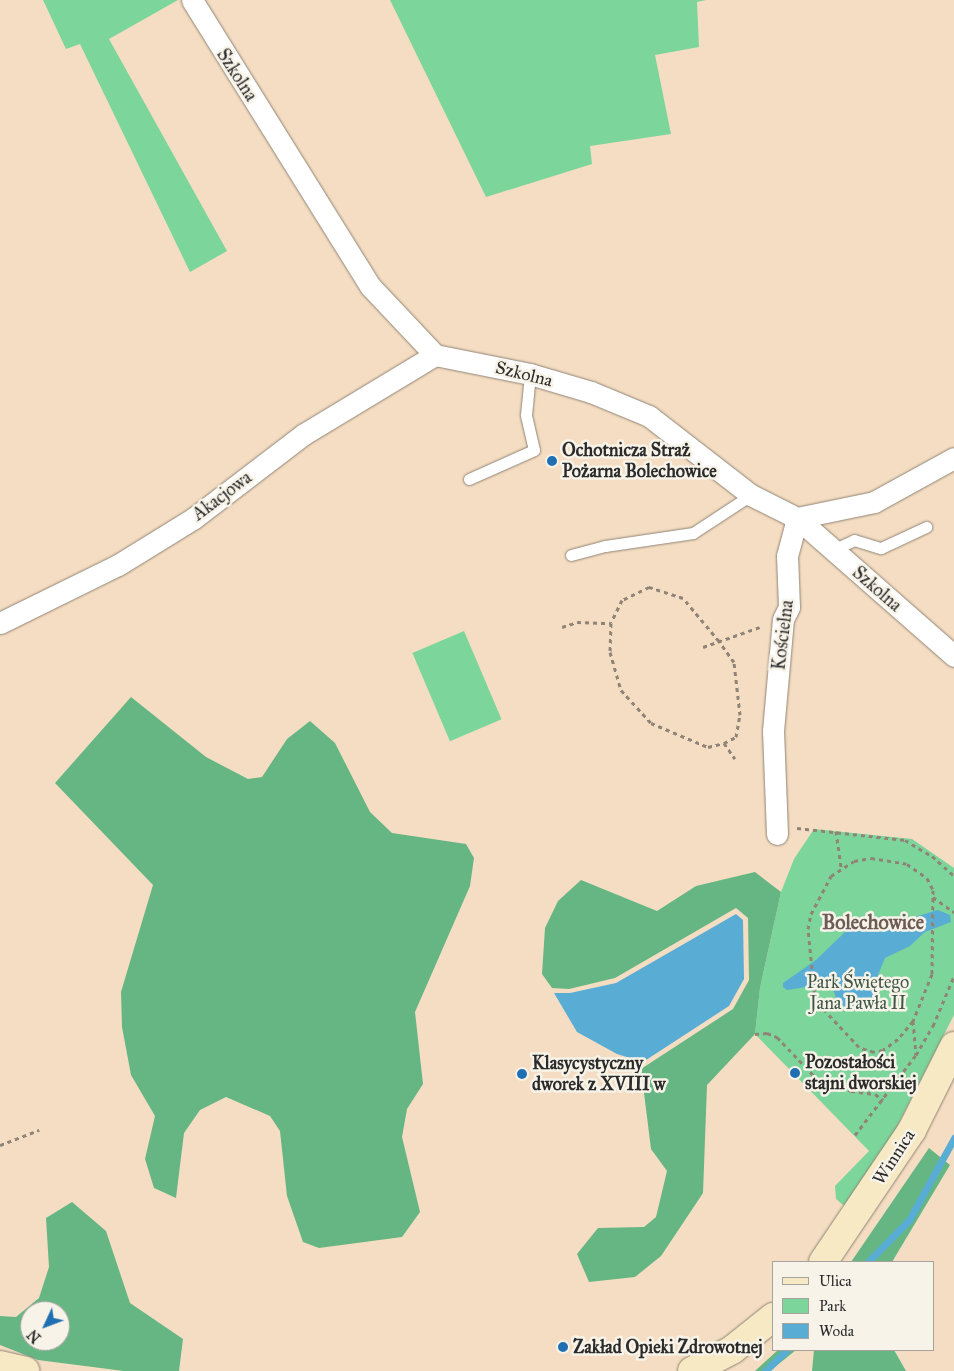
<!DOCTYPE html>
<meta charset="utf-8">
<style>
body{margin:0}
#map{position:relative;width:954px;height:1371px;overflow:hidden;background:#f4ddc2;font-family:"IM FELL Great Primer",serif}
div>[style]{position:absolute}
.green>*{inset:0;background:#7cd59b;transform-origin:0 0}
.forest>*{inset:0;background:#65b683}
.water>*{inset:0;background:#59add5}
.stream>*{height:7px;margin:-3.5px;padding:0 3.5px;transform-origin:3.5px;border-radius:3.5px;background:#59add5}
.path>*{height:3px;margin-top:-1.5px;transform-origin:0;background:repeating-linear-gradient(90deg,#908476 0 4px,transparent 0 8px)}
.roads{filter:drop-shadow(0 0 1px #908476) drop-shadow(0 0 1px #908476)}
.lane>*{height:11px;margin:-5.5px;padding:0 5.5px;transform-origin:5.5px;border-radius:5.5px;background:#fff}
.street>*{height:21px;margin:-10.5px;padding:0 10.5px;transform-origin:10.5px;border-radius:10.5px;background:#fff}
.secondary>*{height:28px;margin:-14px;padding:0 14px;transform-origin:14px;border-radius:14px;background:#f6e9c3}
.dots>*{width:14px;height:14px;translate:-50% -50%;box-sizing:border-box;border:2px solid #f7f3e8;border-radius:50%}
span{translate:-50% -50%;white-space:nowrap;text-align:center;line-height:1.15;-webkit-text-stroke:5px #f7f3e8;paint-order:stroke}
.street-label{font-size:18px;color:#2b2b2b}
.poi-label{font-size:18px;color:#2b2b2b;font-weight:700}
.left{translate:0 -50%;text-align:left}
.park-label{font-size:18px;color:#3f5647}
.quarter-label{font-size:20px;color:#6d5b56;font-weight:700}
.legend{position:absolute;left:772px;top:1261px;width:162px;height:90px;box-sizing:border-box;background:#f7f3e8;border:1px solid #a5a39c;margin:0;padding:6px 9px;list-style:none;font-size:15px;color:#2b2b2b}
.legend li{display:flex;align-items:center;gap:10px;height:25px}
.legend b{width:25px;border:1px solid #a5a39c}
.north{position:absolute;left:20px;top:1301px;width:50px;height:50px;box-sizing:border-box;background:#f7f3e8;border:1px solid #a5a39c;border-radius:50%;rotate:227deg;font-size:14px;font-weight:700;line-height:20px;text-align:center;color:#2b2b2b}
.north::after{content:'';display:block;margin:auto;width:18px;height:22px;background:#1f6fb2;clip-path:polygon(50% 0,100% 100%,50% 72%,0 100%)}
</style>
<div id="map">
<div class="green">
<div style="clip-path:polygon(43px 0,178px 0,109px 39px,227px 251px,190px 272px,80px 44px,66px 49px)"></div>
<div style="clip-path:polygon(390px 0,706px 0,697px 2px,699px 47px,655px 55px,671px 134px,590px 146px,592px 164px,486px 197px)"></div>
<div style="left:464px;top:631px;width:96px;height:56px;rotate:67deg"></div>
<div style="clip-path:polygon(814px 829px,912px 839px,954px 868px,954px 1015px,881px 1158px,851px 1206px,843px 1205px,836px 1199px,835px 1186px,869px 1151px,755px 1034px,760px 988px,781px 892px,794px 859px)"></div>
</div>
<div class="forest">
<div style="clip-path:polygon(131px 697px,206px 757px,248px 779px,262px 777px,287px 739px,310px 721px,335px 743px,370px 812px,392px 833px,466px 844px,474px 858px,470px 886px,415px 1012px,423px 1084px,407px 1109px,402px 1137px,420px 1212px,402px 1237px,319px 1248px,303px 1242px,287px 1196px,280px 1131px,270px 1116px,226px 1097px,200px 1110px,184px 1133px,176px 1198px,154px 1188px,145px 1159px,155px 1116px,131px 1075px,122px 1027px,121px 992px,153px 885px,55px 783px)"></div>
<div style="clip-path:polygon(755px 872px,781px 892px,760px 988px,755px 1034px,707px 1085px,703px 1193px,661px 1256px,635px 1277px,589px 1282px,577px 1254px,598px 1228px,644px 1227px,656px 1217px,667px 1171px,651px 1149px,641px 1069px,733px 1009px,749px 980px,748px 918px,736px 908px,615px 978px,569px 989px,552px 988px,542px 974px,545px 928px,558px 901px,581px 880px,657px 911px,696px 886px)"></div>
<div style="clip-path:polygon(929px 1148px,950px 1165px,892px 1262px,851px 1262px)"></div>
<div style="clip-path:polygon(evenodd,72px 1202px,106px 1231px,130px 1303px,183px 1339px,179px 1371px,124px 1371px,38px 1360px,0 1345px,0 1316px,16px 1317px,39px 1298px,49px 1267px,46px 1218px,72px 1202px,30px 1311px,60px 1311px,60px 1341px,30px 1341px,30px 1311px)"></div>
<div style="clip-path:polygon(778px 1350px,796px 1350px,770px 1371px,755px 1371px)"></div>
<div style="clip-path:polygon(814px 1350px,894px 1350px,906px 1371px,812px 1371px)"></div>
</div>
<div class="water">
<div style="clip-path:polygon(938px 910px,950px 915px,951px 922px,925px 932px,910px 946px,885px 958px,878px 975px,879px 997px,872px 1003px,845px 1007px,837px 1000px,833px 990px,819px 985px,787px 990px,783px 987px,783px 983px,816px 960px,845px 932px,890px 917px,911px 918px)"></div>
<div style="clip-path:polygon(736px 914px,743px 920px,744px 979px,729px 1006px,643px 1062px,617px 1054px,577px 1032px,554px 993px,570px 993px,616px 983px)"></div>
</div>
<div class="stream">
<div style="left:868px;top:1262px;width:59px;rotate:-45.7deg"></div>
<div style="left:909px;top:1220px;width:94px;rotate:-61.2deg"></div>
<div style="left:765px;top:1371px;width:30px;rotate:-44deg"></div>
</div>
<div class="path">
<div style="left:562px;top:627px;width:16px;rotate:-18deg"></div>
<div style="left:577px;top:622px;width:34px;rotate:2deg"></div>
<div style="left:703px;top:647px;width:60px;rotate:-19.3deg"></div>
<div style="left:724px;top:743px;width:13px;rotate:-27deg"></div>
<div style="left:736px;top:737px;width:22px;rotate:-80deg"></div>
<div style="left:740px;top:715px;width:53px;rotate:-96.5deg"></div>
<div style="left:734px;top:662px;width:26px;rotate:-126deg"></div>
<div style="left:719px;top:641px;width:56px;rotate:-129.9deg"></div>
<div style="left:683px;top:598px;width:36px;rotate:-162deg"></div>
<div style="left:649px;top:587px;width:30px;rotate:154deg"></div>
<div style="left:622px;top:600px;width:25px;rotate:116deg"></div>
<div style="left:611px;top:623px;width:29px;rotate:92deg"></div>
<div style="left:610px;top:652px;width:40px;rotate:74deg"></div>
<div style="left:621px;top:690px;width:45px;rotate:47.7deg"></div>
<div style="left:651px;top:723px;width:62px;rotate:22.8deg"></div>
<div style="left:708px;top:747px;width:16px;rotate:-14deg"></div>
<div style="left:724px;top:743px;width:19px;rotate:55deg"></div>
<div style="left:797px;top:828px;width:109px;rotate:6.3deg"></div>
<div style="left:905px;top:840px;width:31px;rotate:31deg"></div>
<div style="left:932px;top:856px;width:30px;rotate:42deg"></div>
<div style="left:836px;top:831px;width:37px;rotate:82deg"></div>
<div style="left:933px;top:897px;width:26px;rotate:36deg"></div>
<div style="left:913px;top:1021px;width:23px;rotate:130deg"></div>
<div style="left:898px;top:1039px;width:19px;rotate:144deg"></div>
<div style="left:883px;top:1050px;width:9px;rotate:167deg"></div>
<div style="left:874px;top:1052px;width:16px;rotate:-162deg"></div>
<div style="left:859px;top:1047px;width:64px;rotate:-133.1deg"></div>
<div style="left:815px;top:1000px;width:71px;rotate:-95.6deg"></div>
<div style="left:808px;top:929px;width:15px;rotate:-79deg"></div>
<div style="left:811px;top:914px;width:43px;rotate:-62.2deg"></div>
<div style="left:831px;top:876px;width:27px;rotate:-33deg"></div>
<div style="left:854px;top:861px;width:17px;rotate:-10deg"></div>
<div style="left:871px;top:858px;width:36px;rotate:9deg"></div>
<div style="left:907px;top:864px;width:24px;rotate:35deg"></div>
<div style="left:927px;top:878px;width:13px;rotate:63deg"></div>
<div style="left:933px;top:890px;width:84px;rotate:90.7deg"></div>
<div style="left:932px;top:974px;width:51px;rotate:112deg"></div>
<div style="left:913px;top:1021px;width:34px;rotate:85deg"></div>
<div style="left:755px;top:1034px;width:12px;rotate:-5deg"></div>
<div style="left:767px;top:1033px;width:11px;rotate:22deg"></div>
<div style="left:777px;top:1037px;width:59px;rotate:46.4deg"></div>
<div style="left:818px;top:1080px;width:35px;rotate:18deg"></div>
<div style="left:851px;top:1091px;width:24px;rotate:7deg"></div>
<div style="left:875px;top:1094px;width:10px;rotate:37deg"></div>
<div style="left:855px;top:1135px;width:101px;rotate:-52.7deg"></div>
<div style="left:916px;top:1055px;width:34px;rotate:-60deg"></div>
<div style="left:933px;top:1026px;width:54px;rotate:-67.2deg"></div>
<div style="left:0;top:1145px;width:42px;rotate:-21deg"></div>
</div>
<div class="roads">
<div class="lane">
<div style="left:469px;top:479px;width:71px;rotate:-24deg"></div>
<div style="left:534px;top:450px;width:36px;rotate:-103deg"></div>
<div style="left:526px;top:415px;width:41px;rotate:-84.4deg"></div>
<div style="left:833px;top:550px;width:23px;rotate:-25deg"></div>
<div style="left:854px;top:540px;width:28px;rotate:17deg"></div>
<div style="left:881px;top:548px;width:50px;rotate:-25deg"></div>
<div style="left:571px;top:555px;width:35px;rotate:-15deg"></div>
<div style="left:605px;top:546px;width:89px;rotate:-8.4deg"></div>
<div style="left:693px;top:533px;width:69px;rotate:-33.2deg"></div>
</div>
<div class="street">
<div style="left:192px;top:0;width:337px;rotate:58.1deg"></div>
<div style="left:370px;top:286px;width:95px;rotate:46.7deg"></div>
<div style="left:435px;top:355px;width:97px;rotate:11.3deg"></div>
<div style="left:530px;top:374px;width:64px;rotate:16.4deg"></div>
<div style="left:591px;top:392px;width:63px;rotate:22.5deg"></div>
<div style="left:649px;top:416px;width:129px;rotate:37.8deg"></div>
<div style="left:751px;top:495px;width:51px;rotate:26.6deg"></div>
<div style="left:797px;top:518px;width:209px;rotate:41.3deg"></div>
<div style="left:797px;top:518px;width:79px;rotate:-11.7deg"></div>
<div style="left:874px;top:502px;width:91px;rotate:-28.8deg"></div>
<div style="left:0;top:623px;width:131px;rotate:-26.2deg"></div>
<div style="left:118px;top:565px;width:89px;rotate:-31.7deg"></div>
<div style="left:194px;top:518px;width:138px;rotate:-37.4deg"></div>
<div style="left:304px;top:434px;width:153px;rotate:-31.1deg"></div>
<div style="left:777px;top:834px;width:103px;rotate:-92.2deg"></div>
<div style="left:773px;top:731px;width:112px;rotate:-84.9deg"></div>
<div style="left:783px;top:619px;width:13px;rotate:-63deg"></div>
<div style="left:789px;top:607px;width:51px;rotate:-92.2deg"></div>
<div style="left:787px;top:556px;width:39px;rotate:-75deg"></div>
</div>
<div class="secondary">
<div style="left:823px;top:1262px;width:159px;rotate:-56deg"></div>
<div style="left:912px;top:1130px;width:94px;rotate:-63.4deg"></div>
<div style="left:0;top:1365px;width:26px;rotate:13deg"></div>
<div style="left:692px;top:1371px;width:45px;rotate:-27.7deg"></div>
<div style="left:732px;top:1350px;width:53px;rotate:-38.8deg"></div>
</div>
</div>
<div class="dots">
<div style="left:552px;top:461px;background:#1f6fb2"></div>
<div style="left:795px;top:1073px;background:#1f6fb2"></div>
<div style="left:522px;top:1074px;background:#1f6fb2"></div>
<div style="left:563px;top:1347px;background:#1f6fb2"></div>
</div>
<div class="street-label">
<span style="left:237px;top:75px;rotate:57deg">Szkolna</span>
<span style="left:524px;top:374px;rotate:14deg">Szkolna</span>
<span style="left:222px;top:496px;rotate:-37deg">Akacjowa</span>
<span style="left:877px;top:589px;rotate:41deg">Szkolna</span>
<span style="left:783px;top:635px;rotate:-83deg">Kościelna</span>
<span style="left:894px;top:1157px;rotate:-57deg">Winnica</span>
</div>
<div class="poi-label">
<span class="left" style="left:562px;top:461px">Ochotnicza Straż<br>Pożarna Bolechowice</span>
<span class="left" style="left:805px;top:1073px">Pozostałości<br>stajni dworskiej</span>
<span class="left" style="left:532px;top:1074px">Klasycystyczny<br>dworek z XVIII w</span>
<span class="left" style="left:573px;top:1347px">Zakład Opieki Zdrowotnej</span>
</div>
<div class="park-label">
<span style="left:858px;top:993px">Park Świętego<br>Jana Pawła II</span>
</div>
<div class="quarter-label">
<span style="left:873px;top:922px">Bolechowice</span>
</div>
<ul class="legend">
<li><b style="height:6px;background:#f6e9c3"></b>Ulica</li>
<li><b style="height:14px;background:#7cd59b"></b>Park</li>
<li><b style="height:14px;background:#59add5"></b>Woda</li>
</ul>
<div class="north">N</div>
</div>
